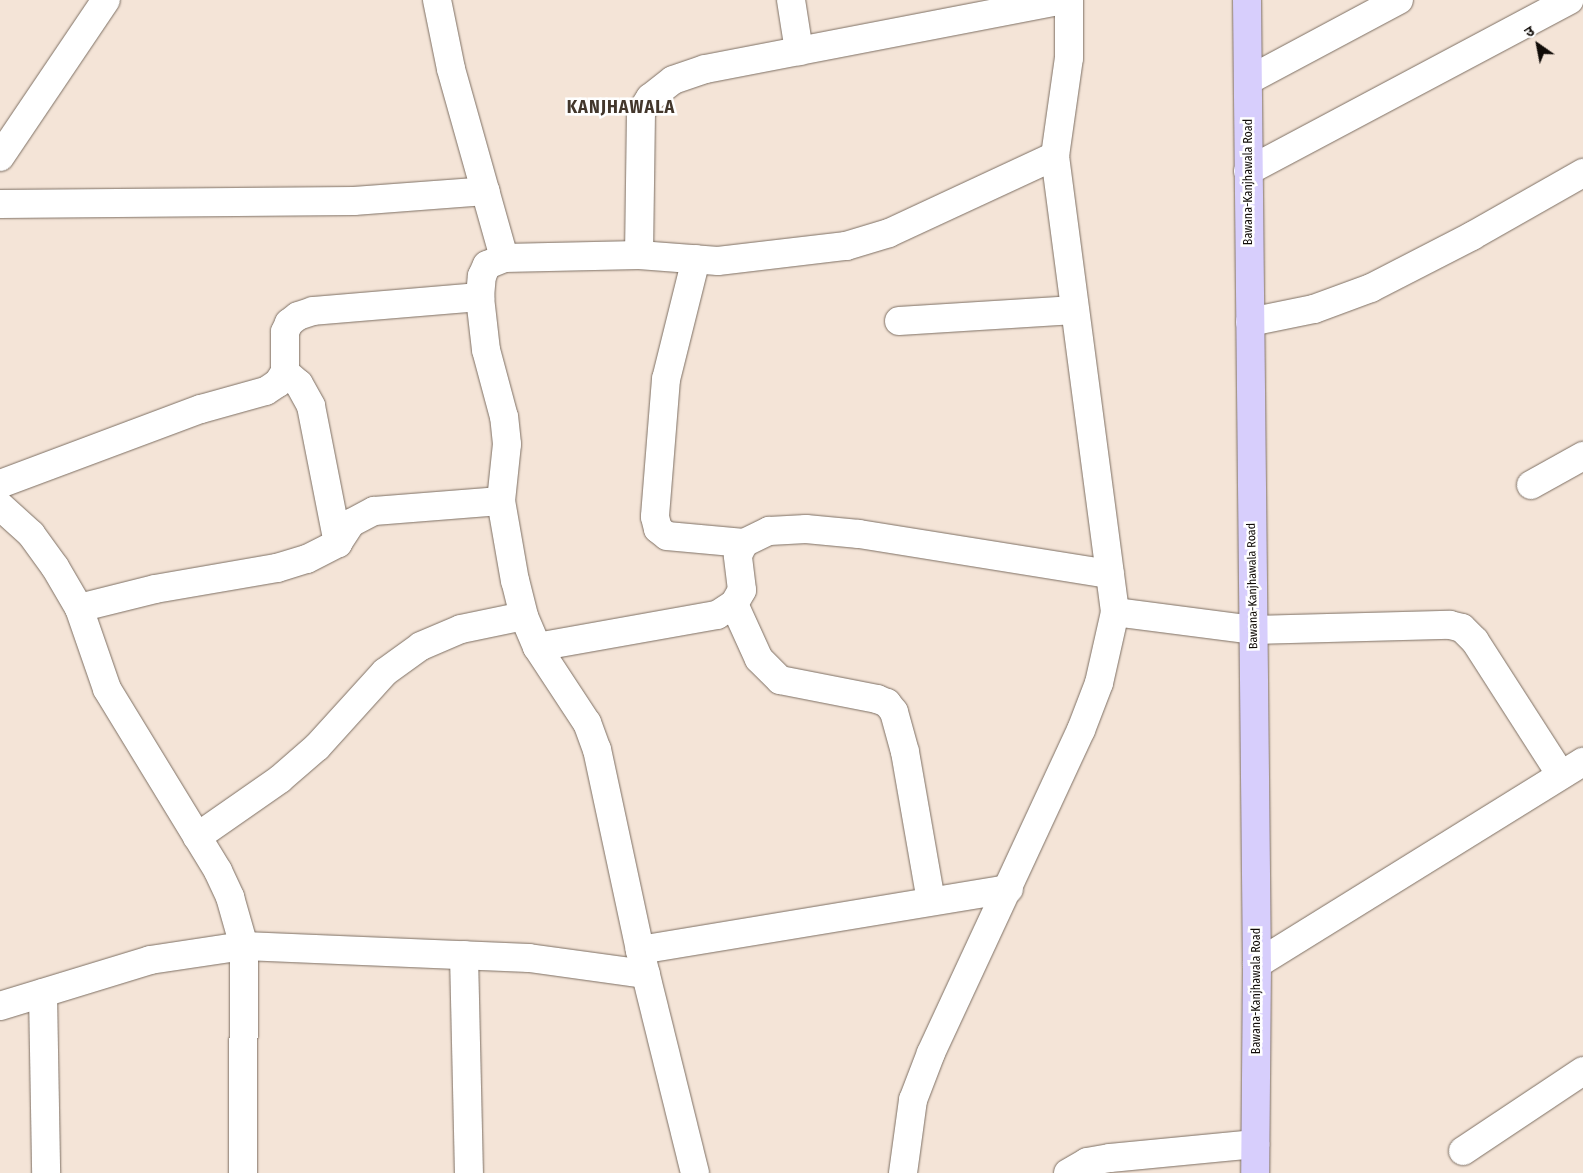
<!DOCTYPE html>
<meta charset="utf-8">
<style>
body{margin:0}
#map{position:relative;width:1583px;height:1173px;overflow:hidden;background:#f4e4d7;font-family:"Fira Sans Condensed","Noto Sans Devanagari",sans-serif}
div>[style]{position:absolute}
.roads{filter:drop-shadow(0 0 1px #7d6f63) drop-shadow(0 0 1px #7d6f63)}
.minor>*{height:28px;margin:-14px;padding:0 14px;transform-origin:14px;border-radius:14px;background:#fff}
.major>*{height:28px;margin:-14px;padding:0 14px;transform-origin:14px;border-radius:14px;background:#d7cefc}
span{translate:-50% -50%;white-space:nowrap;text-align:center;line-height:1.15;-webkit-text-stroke:5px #fff;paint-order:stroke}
.street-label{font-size:12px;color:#100b07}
.district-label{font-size:18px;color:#43372c;font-weight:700;letter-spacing:1px}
.north{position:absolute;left:1513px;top:20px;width:50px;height:50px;-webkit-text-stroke:4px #fff;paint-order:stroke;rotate:327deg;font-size:14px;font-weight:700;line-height:20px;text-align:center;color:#100b07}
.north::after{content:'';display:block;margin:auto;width:18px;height:22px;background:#100b07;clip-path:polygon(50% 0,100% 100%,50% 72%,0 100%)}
</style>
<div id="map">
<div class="roads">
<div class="minor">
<div style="left:437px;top:0;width:70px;rotate:78.5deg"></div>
<div style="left:451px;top:69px;width:196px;rotate:74.3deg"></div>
<div style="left:791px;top:0;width:52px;rotate:81.1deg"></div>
<div style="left:1249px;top:80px;width:170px;rotate:-28.1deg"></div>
<div style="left:0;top:157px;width:189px;rotate:-56deg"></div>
<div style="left:1248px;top:171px;width:364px;rotate:-28deg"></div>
<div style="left:0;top:204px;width:354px;rotate:-0.5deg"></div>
<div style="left:354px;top:201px;width:132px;rotate:-4.3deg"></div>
<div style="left:639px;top:255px;width:143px;rotate:-89.2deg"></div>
<div style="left:641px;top:112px;width:17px;rotate:-57deg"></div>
<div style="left:650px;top:98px;width:29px;rotate:-38deg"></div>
<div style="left:673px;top:80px;width:34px;rotate:-19deg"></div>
<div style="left:705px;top:69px;width:367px;rotate:-10.9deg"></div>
<div style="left:696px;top:259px;width:124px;rotate:104deg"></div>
<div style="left:666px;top:379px;width:138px;rotate:94.6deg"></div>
<div style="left:655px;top:517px;width:12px;rotate:76deg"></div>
<div style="left:658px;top:529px;width:11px;rotate:38deg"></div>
<div style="left:667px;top:536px;width:77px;rotate:5.2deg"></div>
<div style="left:899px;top:321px;width:176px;rotate:-3.6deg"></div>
<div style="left:1250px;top:322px;width:65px;rotate:-11.5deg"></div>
<div style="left:1314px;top:309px;width:61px;rotate:-20.2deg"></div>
<div style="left:1371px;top:288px;width:114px;rotate:-27.2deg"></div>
<div style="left:1472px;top:236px;width:128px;rotate:-29.6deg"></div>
<div style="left:285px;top:372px;width:18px;rotate:41deg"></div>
<div style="left:299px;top:384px;width:25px;rotate:61deg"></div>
<div style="left:311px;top:406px;width:140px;rotate:78.9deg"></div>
<div style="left:0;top:484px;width:215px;rotate:-20.5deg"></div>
<div style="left:201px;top:409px;width:67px;rotate:-15.5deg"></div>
<div style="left:266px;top:391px;width:14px;rotate:-34deg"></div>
<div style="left:278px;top:383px;width:13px;rotate:-58deg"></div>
<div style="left:285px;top:372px;width:40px;rotate:-90deg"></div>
<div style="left:285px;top:332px;width:10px;rotate:-66deg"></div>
<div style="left:289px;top:323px;width:11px;rotate:-38deg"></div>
<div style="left:298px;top:316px;width:16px;rotate:-18deg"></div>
<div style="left:313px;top:311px;width:168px;rotate:-4.8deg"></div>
<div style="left:1531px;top:485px;width:60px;rotate:-29.1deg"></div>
<div style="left:0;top:506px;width:42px;rotate:42.1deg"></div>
<div style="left:31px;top:534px;width:41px;rotate:54deg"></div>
<div style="left:55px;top:567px;width:48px;rotate:59.7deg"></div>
<div style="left:79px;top:608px;width:86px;rotate:70.9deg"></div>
<div style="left:107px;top:689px;width:213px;rotate:58.6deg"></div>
<div style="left:218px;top:871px;width:29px;rotate:65deg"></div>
<div style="left:230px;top:897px;width:51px;rotate:74.1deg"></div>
<div style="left:244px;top:946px;width:227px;rotate:90.3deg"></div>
<div style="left:734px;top:604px;width:60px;rotate:65.6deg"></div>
<div style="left:759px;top:659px;width:30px;rotate:45deg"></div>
<div style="left:780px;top:680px;width:99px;rotate:11.1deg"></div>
<div style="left:877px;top:699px;width:11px;rotate:22deg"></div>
<div style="left:887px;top:703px;width:11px;rotate:52deg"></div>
<div style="left:894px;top:712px;width:41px;rotate:74.6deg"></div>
<div style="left:905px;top:752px;width:151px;rotate:80.1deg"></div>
<div style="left:79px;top:608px;width:78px;rotate:-14deg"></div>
<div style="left:155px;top:589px;width:124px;rotate:-9.8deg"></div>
<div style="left:277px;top:568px;width:31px;rotate:-17deg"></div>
<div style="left:307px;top:559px;width:35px;rotate:-27deg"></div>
<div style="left:338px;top:543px;width:24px;rotate:-57deg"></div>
<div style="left:351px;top:523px;width:26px;rotate:-28deg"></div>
<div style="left:374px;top:511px;width:127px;rotate:-4.5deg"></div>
<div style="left:1115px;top:612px;width:139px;rotate:7.4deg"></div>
<div style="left:1253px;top:630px;width:197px;rotate:-1.5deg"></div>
<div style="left:1450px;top:625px;width:12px;rotate:14deg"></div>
<div style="left:1462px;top:628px;width:18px;rotate:45deg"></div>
<div style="left:1475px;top:641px;width:159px;rotate:57.3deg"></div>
<div style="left:537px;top:647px;width:183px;rotate:-10.1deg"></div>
<div style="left:717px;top:615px;width:20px;rotate:-33deg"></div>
<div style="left:734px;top:604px;width:16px;rotate:-60deg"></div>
<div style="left:742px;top:590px;width:35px;rotate:-97deg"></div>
<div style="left:738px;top:555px;width:13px;rotate:-63deg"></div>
<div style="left:744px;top:543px;width:28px;rotate:-26deg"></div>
<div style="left:769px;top:531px;width:37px;rotate:-3deg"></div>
<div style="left:806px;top:529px;width:53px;rotate:5.4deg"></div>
<div style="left:859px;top:534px;width:254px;rotate:9.1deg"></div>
<div style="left:197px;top:837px;width:101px;rotate:-34.9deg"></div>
<div style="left:280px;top:779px;width:49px;rotate:-40.9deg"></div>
<div style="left:317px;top:747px;width:101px;rotate:-47.8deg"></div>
<div style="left:385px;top:672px;width:44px;rotate:-35.8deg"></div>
<div style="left:421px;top:646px;width:43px;rotate:-23deg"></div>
<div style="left:461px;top:629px;width:64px;rotate:-11.7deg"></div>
<div style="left:640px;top:950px;width:374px;rotate:-9.4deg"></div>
<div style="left:464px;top:955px;width:218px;rotate:88.7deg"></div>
<div style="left:1257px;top:964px;width:384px;rotate:-31.8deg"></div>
<div style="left:43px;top:993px;width:180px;rotate:89deg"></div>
<div style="left:0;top:1006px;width:157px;rotate:-17deg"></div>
<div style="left:150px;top:960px;width:95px;rotate:-8.5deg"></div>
<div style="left:244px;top:946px;width:285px;rotate:2.4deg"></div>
<div style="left:529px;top:958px;width:118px;rotate:7.8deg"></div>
<div style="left:1463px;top:1151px;width:144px;rotate:-33.7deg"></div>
<div style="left:695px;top:1173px;width:230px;rotate:-103.9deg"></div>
<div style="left:640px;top:950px;width:205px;rotate:-102.1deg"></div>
<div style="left:597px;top:750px;width:29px;rotate:-110deg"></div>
<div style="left:587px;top:723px;width:91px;rotate:-123.3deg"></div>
<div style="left:537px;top:647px;width:34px;rotate:-113deg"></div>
<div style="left:524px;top:616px;width:36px;rotate:-104deg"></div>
<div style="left:515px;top:581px;width:81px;rotate:-99.9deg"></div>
<div style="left:501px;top:501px;width:57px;rotate:-84deg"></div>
<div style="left:507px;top:444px;width:27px;rotate:-96deg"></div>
<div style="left:504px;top:417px;width:69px;rotate:-105deg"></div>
<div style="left:486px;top:350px;width:53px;rotate:-96.5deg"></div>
<div style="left:480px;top:297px;width:21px;rotate:-85deg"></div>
<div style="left:482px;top:276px;width:12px;rotate:-66deg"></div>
<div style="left:487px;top:265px;width:18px;rotate:-22deg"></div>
<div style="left:504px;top:258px;width:135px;rotate:-1.3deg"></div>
<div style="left:639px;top:255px;width:79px;rotate:4.3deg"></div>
<div style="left:718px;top:261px;width:129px;rotate:-6.7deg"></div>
<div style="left:846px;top:246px;width:45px;rotate:-16.8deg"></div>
<div style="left:889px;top:233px;width:183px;rotate:-24.9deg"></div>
<div style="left:903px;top:1173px;width:74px;rotate:-82.2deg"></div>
<div style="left:913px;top:1100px;width:50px;rotate:-69deg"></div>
<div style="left:931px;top:1053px;width:356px;rotate:-65.1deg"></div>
<div style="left:1081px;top:730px;width:50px;rotate:-69deg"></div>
<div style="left:1099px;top:683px;width:73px;rotate:-77.3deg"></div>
<div style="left:1115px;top:612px;width:460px;rotate:-97.5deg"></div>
<div style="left:1055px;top:156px;width:99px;rotate:-81.9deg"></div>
<div style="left:1069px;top:58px;width:58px;rotate:-90deg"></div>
<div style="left:1068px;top:1173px;width:22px;rotate:-30deg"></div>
<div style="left:1087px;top:1162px;width:23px;rotate:-10deg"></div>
<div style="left:1110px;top:1158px;width:146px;rotate:-5.5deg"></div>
</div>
<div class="major">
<div style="left:1247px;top:0;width:964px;rotate:89.41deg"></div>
<div style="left:1257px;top:964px;width:209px;rotate:90.5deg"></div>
</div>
</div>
<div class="street-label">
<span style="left:1249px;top:182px;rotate:-90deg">Bawana-Kanjhawala Road</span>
<span style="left:1253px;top:586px;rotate:-91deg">Bawana-Kanjhawala Road</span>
<span style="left:1257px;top:991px;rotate:-90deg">Bawana-Kanjhawala Road</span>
</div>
<div class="district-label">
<span style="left:621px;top:107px">KANJHAWALA</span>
</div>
<div class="north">उ</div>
</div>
